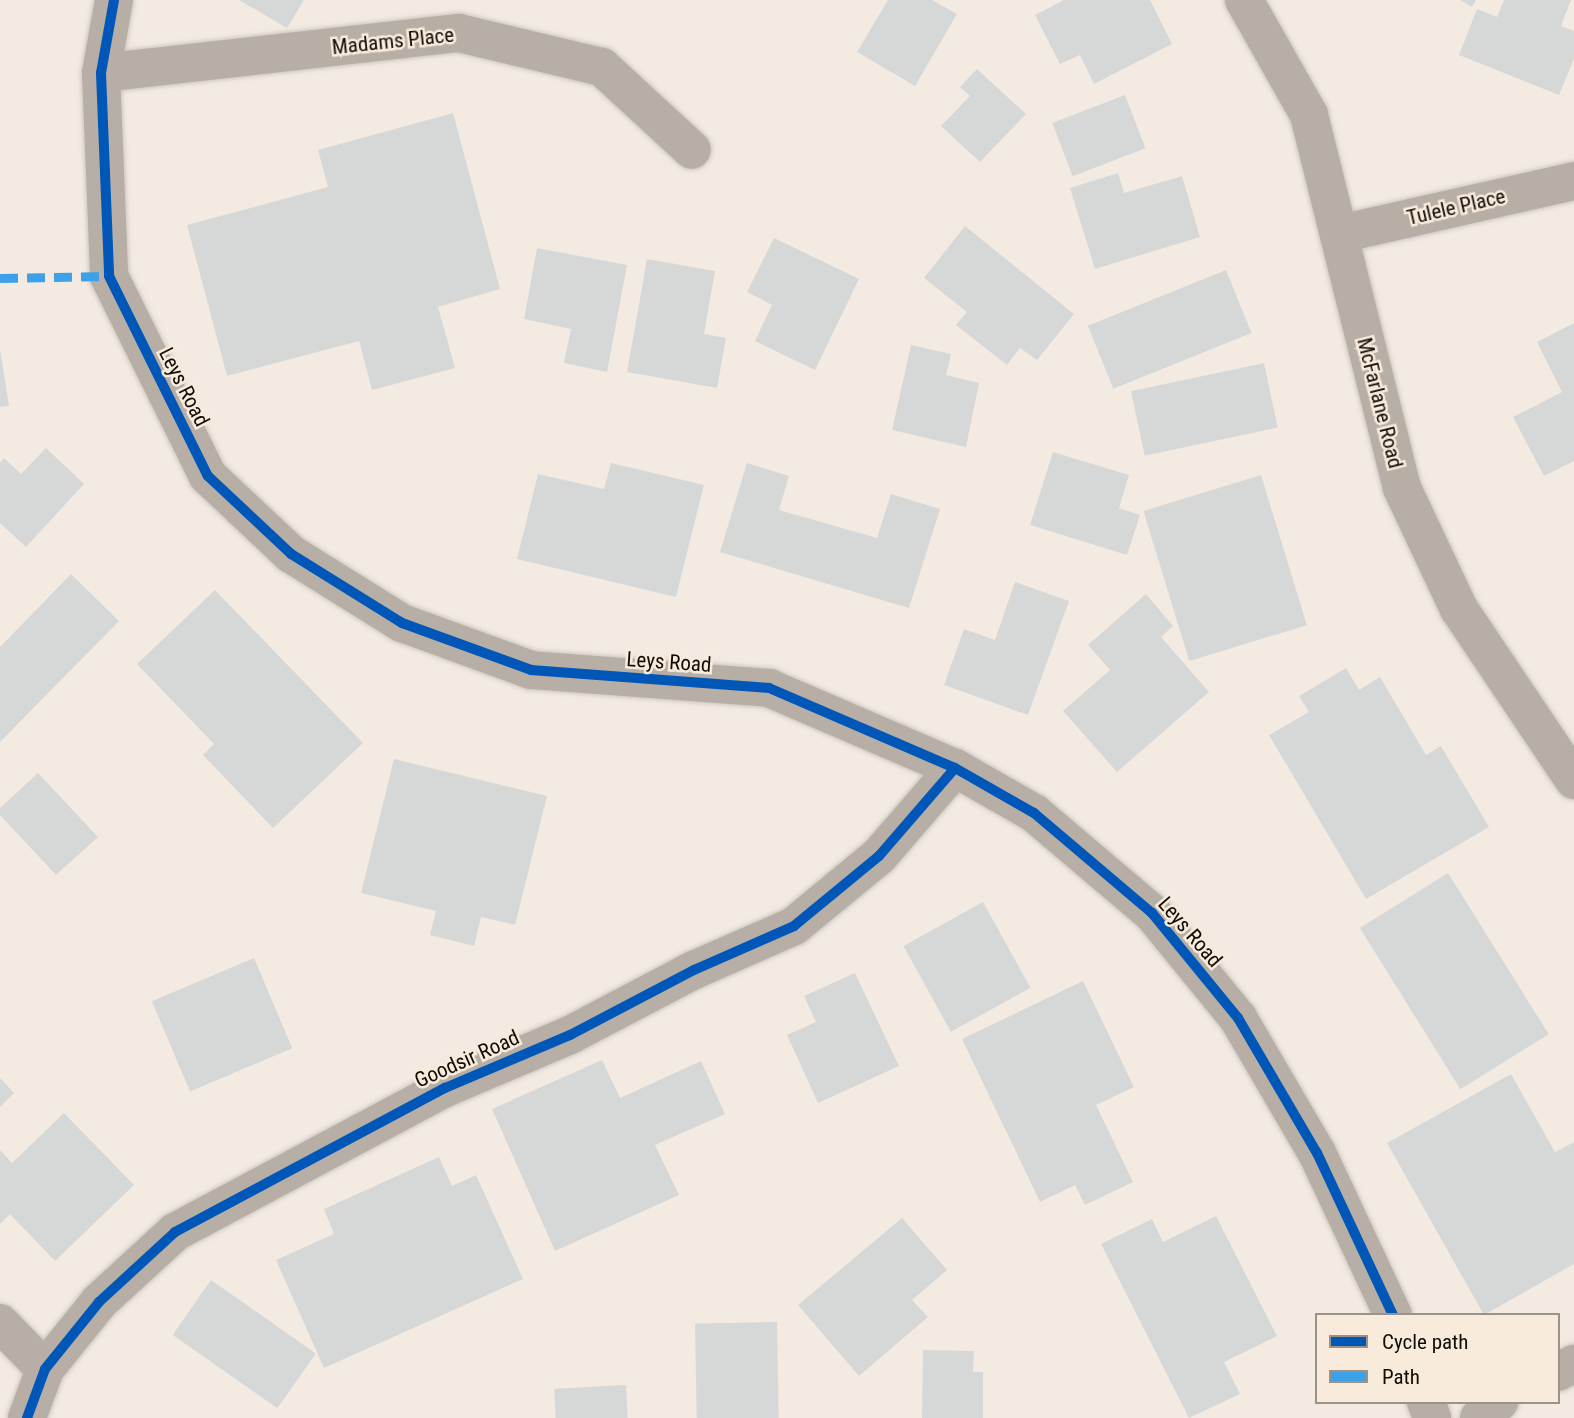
<!DOCTYPE html>
<style>
body{margin:0}
#map{position:relative;width:1574px;height:1418px;overflow:hidden;background:#f3ebe2;font-family:"Roboto Condensed",sans-serif}
div>[style]{position:absolute}
.building>*{inset:0;background:#d6d8d7;transform-origin:0 0}
.roads{filter:drop-shadow(0 0 2px #cdc7c1) drop-shadow(0 0 2px #cdc7c1)}
.minor>*{height:38px;margin:-19px;padding:0 19px;transform-origin:19px;border-radius:19px;background:#b7aea5}
.quiet>*{height:9px;margin-top:-4.5px;transform-origin:0;background:repeating-linear-gradient(90deg,#3da1e9 0 18px,transparent 0 27px)}
.cycleway>*{height:10px;margin:-5px;padding:0 5px;transform-origin:5px;border-radius:5px;background:#0057b8}
span{translate:-50% -50%;white-space:nowrap;text-align:center;line-height:1.15;-webkit-text-stroke:5px #f9ebdc;paint-order:stroke}
.street-label{font-size:21px;color:#100c07}
.legend{position:absolute;left:1315px;top:1313px;width:245px;height:91px;box-sizing:border-box;background:#f9ebdc;border:2px solid #9c9287;margin:0;padding:9px 12px;list-style:none;font-size:21px;color:#100c07}
.legend li{display:flex;align-items:center;gap:14px;height:35px}
.legend b{width:35px;border:2px solid #9c9287}
</style>
<div id="map">
<div class="building">
<div style="clip-path:polygon(239px 0,304px 0,287px 28px)"></div>
<div style="clip-path:polygon(888px 0,932px 0,957px 14px,915px 86px,857px 52px)"></div>
<div style="clip-path:polygon(1064px 0,1150px 0,1172px 44px,1094px 84px,1080px 55px,1060px 64px,1035px 15px)"></div>
<div style="clip-path:polygon(1460px 0,1476px 0,1472px 7px)"></div>
<div style="clip-path:polygon(1504px 0,1571px 0,1561px 26px,1574px 31px,1574px 59px,1559px 95px,1459px 55px,1477px 9px,1497px 17px)"></div>
<div style="clip-path:polygon(977px 69px,1026px 114px,980px 162px,941px 126px,970px 96px,960px 87px)"></div>
<div style="left:1125px;top:95px;width:57px;height:78px;rotate:69deg"></div>
<div style="clip-path:polygon(453px 113px,500px 289px,438px 307px,455px 368px,372px 390px,359px 341px,227px 376px,187px 225px,328px 187px,318px 150px)"></div>
<div style="clip-path:polygon(1118px 173px,1124px 193px,1182px 176px,1200px 237px,1095px 269px,1070px 188px)"></div>
<div style="clip-path:polygon(965px 226px,1074px 314px,1037px 360px,1020px 348px,1007px 365px,956px 325px,967px 312px,924px 278px)"></div>
<div style="clip-path:polygon(774px 238px,859px 279px,815px 370px,755px 341px,772px 305px,747px 292px)"></div>
<div style="clip-path:polygon(537px 248px,627px 265px,607px 372px,564px 363px,571px 329px,524px 319px)"></div>
<div style="clip-path:polygon(647px 259px,715px 271px,704px 334px,726px 338px,717px 388px,627px 372px)"></div>
<div style="left:1226px;top:270px;width:68px;height:149px;rotate:68deg"></div>
<div style="clip-path:polygon(1574px 323px,1574px 461px,1544px 476px,1513px 417px,1562px 392px,1537px 342px)"></div>
<div style="clip-path:polygon(911px 345px,951px 354px,946px 375px,979px 383px,966px 447px,892px 430px)"></div>
<div style="clip-path:polygon(0 349px,9px 406px,0 407px)"></div>
<div style="left:1264px;top:363px;width:66px;height:136px;rotate:78deg"></div>
<div style="clip-path:polygon(46px 448px,84px 484px,26px 547px,0 523px,0 463px,4px 458px,21px 474px)"></div>
<div style="clip-path:polygon(1053px 452px,1129px 475px,1119px 508px,1140px 515px,1127px 555px,1030px 525px)"></div>
<div style="clip-path:polygon(611px 463px,704px 485px,676px 597px,517px 559px,538px 474px,604px 489px)"></div>
<div style="clip-path:polygon(747px 463px,789px 476px,779px 510px,877px 538px,891px 494px,940px 509px,909px 608px,720px 552px)"></div>
<div style="left:1261px;top:475px;width:157px;height:123px;rotate:73deg"></div>
<div style="clip-path:polygon(71px 574px,119px 621px,0 742px,0 647px)"></div>
<div style="clip-path:polygon(1015px 582px,1069px 601px,1028px 715px,944px 685px,964px 629px,995px 640px)"></div>
<div style="clip-path:polygon(215px 590px,363px 743px,273px 828px,203px 755px,214px 744px,137px 664px)"></div>
<div style="clip-path:polygon(1146px 594px,1173px 626px,1161px 637px,1209px 692px,1117px 772px,1063px 711px,1110px 670px,1088px 645px)"></div>
<div style="clip-path:polygon(1346px 668px,1359px 690px,1380px 677px,1426px 755px,1441px 746px,1489px 827px,1366px 899px,1269px 735px,1309px 712px,1299px 696px)"></div>
<div style="clip-path:polygon(394px 759px,547px 796px,515px 925px,481px 917px,474px 946px,430px 935px,436px 911px,361px 893px)"></div>
<div style="clip-path:polygon(38px 773px,98px 837px,56px 875px,0 815px,0 808px)"></div>
<div style="left:1448px;top:873px;width:190px;height:104px;rotate:58deg"></div>
<div style="left:983px;top:902px;width:98px;height:91px;rotate:61deg"></div>
<div style="left:254px;top:958px;width:98px;height:111px;rotate:67deg"></div>
<div style="clip-path:polygon(855px 973px,899px 1066px,818px 1103px,787px 1035px,816px 1022px,804px 996px)"></div>
<div style="clip-path:polygon(1083px 981px,1134px 1087px,1096px 1105px,1133px 1182px,1085px 1205px,1075px 1185px,1040px 1202px,962px 1039px)"></div>
<div style="clip-path:polygon(602px 1060px,620px 1098px,701px 1061px,725px 1114px,655px 1145px,679px 1195px,555px 1251px,492px 1109px)"></div>
<div style="clip-path:polygon(1511px 1074px,1555px 1152px,1574px 1142px,1574px 1264px,1484px 1315px,1387px 1143px)"></div>
<div style="clip-path:polygon(0 1078px,14px 1093px,0 1107px)"></div>
<div style="clip-path:polygon(64px 1113px,134px 1185px,55px 1261px,10px 1214px,0 1224px,0 1150px,12px 1163px)"></div>
<div style="clip-path:polygon(439px 1157px,452px 1186px,476px 1175px,523px 1279px,324px 1368px,276px 1260px,334px 1234px,324px 1209px)"></div>
<div style="clip-path:polygon(1216px 1216px,1277px 1336px,1224px 1362px,1240px 1394px,1189px 1418px,1101px 1244px,1152px 1219px,1163px 1242px)"></div>
<div style="clip-path:polygon(902px 1218px,947px 1270px,912px 1300px,928px 1317px,859px 1376px,798px 1305px)"></div>
<div style="left:211px;top:1280px;width:128px;height:67px;rotate:35deg"></div>
<div style="left:777px;top:1322px;width:96px;height:82px;rotate:89deg"></div>
<div style="clip-path:polygon(923px 1350px,974px 1351px,973px 1372px,983px 1372px,983px 1418px,922px 1418px)"></div>
<div style="left:626px;top:1385px;width:33px;height:72px;rotate:87deg"></div>
</div>
<div class="roads">
<div class="minor">
<div style="left:114px;top:0;width:74px;rotate:100.1deg"></div>
<div style="left:101px;top:73px;width:203px;rotate:87.7deg"></div>
<div style="left:109px;top:276px;width:223px;rotate:63.7deg"></div>
<div style="left:208px;top:476px;width:114px;rotate:43.2deg"></div>
<div style="left:291px;top:554px;width:131px;rotate:31.9deg"></div>
<div style="left:402px;top:623px;width:137px;rotate:20deg"></div>
<div style="left:531px;top:670px;width:239px;rotate:4.3deg"></div>
<div style="left:769px;top:688px;width:202px;rotate:23.3deg"></div>
<div style="left:955px;top:768px;width:91px;rotate:29.7deg"></div>
<div style="left:1034px;top:813px;width:155px;rotate:40.3deg"></div>
<div style="left:1152px;top:913px;width:136px;rotate:50.7deg"></div>
<div style="left:1238px;top:1018px;width:156px;rotate:59.7deg"></div>
<div style="left:1317px;top:1153px;width:179px;rotate:64.9deg"></div>
<div style="left:1244px;top:0;width:132px;rotate:60.5deg"></div>
<div style="left:1309px;top:115px;width:384px;rotate:76deg"></div>
<div style="left:1402px;top:488px;width:134px;rotate:64.8deg"></div>
<div style="left:1459px;top:609px;width:206px;rotate:56.1deg"></div>
<div style="left:101px;top:73px;width:360px;rotate:-6.4deg"></div>
<div style="left:459px;top:33px;width:147px;rotate:13.4deg"></div>
<div style="left:602px;top:67px;width:122px;rotate:42.7deg"></div>
<div style="left:1339px;top:234px;width:241px;rotate:-12.7deg"></div>
<div style="left:0;top:1323px;width:64px;rotate:45.6deg"></div>
<div style="left:1558px;top:1372px;width:18px;rotate:-27deg"></div>
<div style="left:1426px;top:1402px;width:17px;rotate:69deg"></div>
<div style="left:27px;top:1418px;width:52px;rotate:-69.8deg"></div>
<div style="left:45px;top:1369px;width:86px;rotate:-51.1deg"></div>
<div style="left:99px;top:1302px;width:103px;rotate:-42.6deg"></div>
<div style="left:175px;top:1232px;width:306px;rotate:-28.1deg"></div>
<div style="left:445px;top:1088px;width:136px;rotate:-23deg"></div>
<div style="left:570px;top:1035px;width:140px;rotate:-27.7deg"></div>
<div style="left:694px;top:970px;width:109px;rotate:-23.7deg"></div>
<div style="left:794px;top:926px;width:110px;rotate:-39.5deg"></div>
<div style="left:879px;top:856px;width:116px;rotate:-49.2deg"></div>
<div style="left:1479px;top:1418px;width:26px;rotate:-39deg"></div>
</div>
</div>
<div class="quiet">
<div style="left:0;top:278px;width:109px;rotate:-1.1deg"></div>
</div>
<div class="cycleway">
<div style="left:114px;top:0;width:74px;rotate:100.1deg"></div>
<div style="left:101px;top:73px;width:203px;rotate:87.7deg"></div>
<div style="left:109px;top:276px;width:223px;rotate:63.7deg"></div>
<div style="left:208px;top:476px;width:114px;rotate:43.2deg"></div>
<div style="left:291px;top:554px;width:131px;rotate:31.9deg"></div>
<div style="left:402px;top:623px;width:137px;rotate:20deg"></div>
<div style="left:531px;top:670px;width:239px;rotate:4.3deg"></div>
<div style="left:769px;top:688px;width:202px;rotate:23.3deg"></div>
<div style="left:955px;top:768px;width:91px;rotate:29.7deg"></div>
<div style="left:1034px;top:813px;width:155px;rotate:40.3deg"></div>
<div style="left:1152px;top:913px;width:136px;rotate:50.7deg"></div>
<div style="left:1238px;top:1018px;width:156px;rotate:59.7deg"></div>
<div style="left:1317px;top:1153px;width:179px;rotate:64.9deg"></div>
<div style="left:27px;top:1418px;width:52px;rotate:-69.8deg"></div>
<div style="left:45px;top:1369px;width:86px;rotate:-51.1deg"></div>
<div style="left:99px;top:1302px;width:103px;rotate:-42.6deg"></div>
<div style="left:175px;top:1232px;width:306px;rotate:-28.1deg"></div>
<div style="left:445px;top:1088px;width:136px;rotate:-23deg"></div>
<div style="left:570px;top:1035px;width:140px;rotate:-27.7deg"></div>
<div style="left:694px;top:970px;width:109px;rotate:-23.7deg"></div>
<div style="left:794px;top:926px;width:110px;rotate:-39.5deg"></div>
<div style="left:879px;top:856px;width:116px;rotate:-49.2deg"></div>
</div>
<div class="street-label">
<span style="left:393px;top:41px;rotate:-6deg">Madams Place</span>
<span style="left:1456px;top:207px;rotate:-13deg">Tulele Place</span>
<span style="left:184px;top:387px;rotate:63deg">Leys Road</span>
<span style="left:1380px;top:403px;rotate:76deg">McFarlane Road</span>
<span style="left:669px;top:662px;rotate:4deg">Leys Road</span>
<span style="left:1190px;top:932px;rotate:49deg">Leys Road</span>
<span style="left:467px;top:1059px;rotate:-24deg">Goodsir Road</span>
</div>
<ul class="legend">
<li><b style="height:9px;background:#0057b8"></b>Cycle path</li>
<li><b style="height:9px;background:#3da1e9"></b>Path</li>
</ul>
</div>
